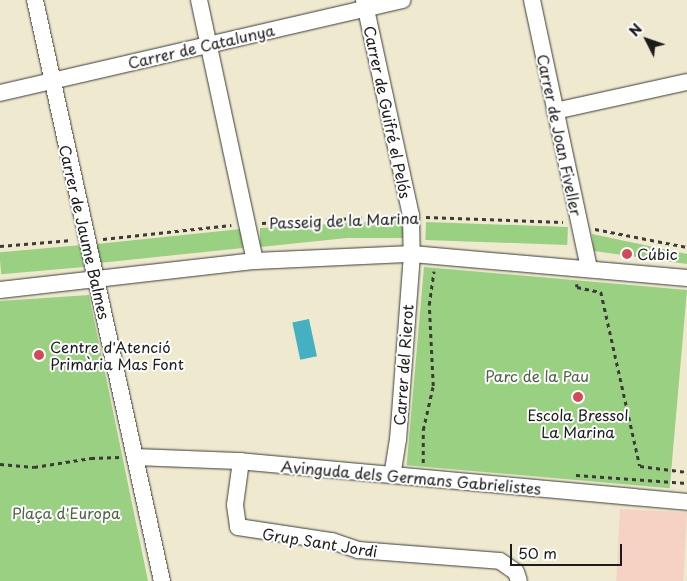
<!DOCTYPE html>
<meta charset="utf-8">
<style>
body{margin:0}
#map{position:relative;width:687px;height:581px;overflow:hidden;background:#eee9cf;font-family:"Playpen Sans",sans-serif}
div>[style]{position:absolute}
.built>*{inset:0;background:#f6d2c4;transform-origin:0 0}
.green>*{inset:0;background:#9ad081;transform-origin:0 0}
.water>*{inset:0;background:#44b0c2;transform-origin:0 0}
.path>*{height:2.5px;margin-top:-1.25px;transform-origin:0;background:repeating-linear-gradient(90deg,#3c3b37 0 4px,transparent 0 8px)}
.roads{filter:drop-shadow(0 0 1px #3c3b37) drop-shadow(0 0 1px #3c3b37)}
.minor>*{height:16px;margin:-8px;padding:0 8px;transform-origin:8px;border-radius:8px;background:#fff}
.dots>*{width:14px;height:14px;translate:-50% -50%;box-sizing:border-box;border:2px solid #fff;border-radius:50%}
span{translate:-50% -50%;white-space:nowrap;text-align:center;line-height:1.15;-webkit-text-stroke:4px #fff;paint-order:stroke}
.street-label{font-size:15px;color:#1c1c1c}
.poi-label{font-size:15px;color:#1c1c1c}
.left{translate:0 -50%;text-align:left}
.park-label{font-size:15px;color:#4e6444}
.north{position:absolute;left:622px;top:15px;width:50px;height:50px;-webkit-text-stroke:4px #fff;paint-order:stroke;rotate:311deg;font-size:14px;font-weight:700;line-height:20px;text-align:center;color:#1c1c1c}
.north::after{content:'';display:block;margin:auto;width:18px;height:22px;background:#1c1c1c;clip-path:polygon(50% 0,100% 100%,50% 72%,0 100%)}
.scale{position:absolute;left:510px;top:544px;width:112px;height:22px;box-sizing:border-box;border:2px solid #1c1c1c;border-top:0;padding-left:6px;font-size:15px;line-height:18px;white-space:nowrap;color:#1c1c1c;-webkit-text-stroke:4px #fff;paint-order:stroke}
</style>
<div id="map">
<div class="built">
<div style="left:620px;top:509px;width:67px;height:72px;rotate:3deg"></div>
</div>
<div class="green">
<div style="clip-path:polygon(402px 220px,405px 238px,347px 238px,260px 247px,260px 228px)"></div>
<div style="left:426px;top:222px;width:142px;height:18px;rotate:2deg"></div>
<div style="left:241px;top:229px;width:19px;height:147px;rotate:84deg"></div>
<div style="clip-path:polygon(592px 234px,687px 254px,687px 264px,594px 251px)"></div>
<div style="left:82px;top:245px;width:22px;height:83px;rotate:85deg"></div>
<div style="left:424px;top:267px;width:264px;height:199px;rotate:5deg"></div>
<div style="clip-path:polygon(89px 295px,148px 581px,0 581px,0 301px)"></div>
</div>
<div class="water">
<div style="left:309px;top:319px;width:38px;height:17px;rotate:78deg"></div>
</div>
<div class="path">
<div style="left:426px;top:217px;width:137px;rotate:2.1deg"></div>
<div style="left:262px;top:223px;width:134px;rotate:-3deg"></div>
<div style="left:595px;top:229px;width:94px;rotate:11.1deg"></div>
<div style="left:103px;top:239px;width:129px;rotate:-6.2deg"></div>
<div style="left:0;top:246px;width:72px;rotate:-4.8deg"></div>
<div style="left:577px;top:284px;width:3px;rotate:90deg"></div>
<div style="left:577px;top:287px;width:25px;rotate:12deg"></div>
<div style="left:601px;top:292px;width:178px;rotate:77.4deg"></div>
<div style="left:640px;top:466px;width:47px;rotate:7.3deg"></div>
<div style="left:423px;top:463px;width:33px;rotate:-90deg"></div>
<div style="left:423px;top:430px;width:45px;rotate:-77.2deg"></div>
<div style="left:433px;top:386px;width:81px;rotate:-92.8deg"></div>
<div style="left:429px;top:305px;width:34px;rotate:-82deg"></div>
<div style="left:0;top:464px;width:34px;rotate:5deg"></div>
<div style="left:34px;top:467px;width:58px;rotate:-9deg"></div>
<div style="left:91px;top:458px;width:29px;rotate:-2deg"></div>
<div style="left:576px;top:475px;width:111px;rotate:4.1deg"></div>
</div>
<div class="roads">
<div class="minor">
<div style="left:35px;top:0;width:595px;rotate:77.67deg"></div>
<div style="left:199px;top:0;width:267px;rotate:77.9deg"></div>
<div style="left:364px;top:0;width:220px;rotate:77.7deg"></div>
<div style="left:411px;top:215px;width:39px;rotate:89deg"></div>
<div style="left:412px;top:254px;width:186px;rotate:94.3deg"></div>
<div style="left:398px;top:439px;width:36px;rotate:99deg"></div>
<div style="left:532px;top:0;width:275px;rotate:78deg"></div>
<div style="left:0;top:93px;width:413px;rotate:-13deg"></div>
<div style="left:555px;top:111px;width:135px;rotate:-12.4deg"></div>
<div style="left:0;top:290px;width:257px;rotate:-6.5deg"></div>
<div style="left:255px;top:261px;width:157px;rotate:-2.6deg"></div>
<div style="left:412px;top:254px;width:276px;rotate:5deg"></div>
<div style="left:135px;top:457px;width:103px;rotate:2.2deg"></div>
<div style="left:238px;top:461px;width:451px;rotate:5.2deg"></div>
<div style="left:241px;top:461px;width:44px;rotate:97.8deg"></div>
<div style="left:235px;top:505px;width:22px;rotate:82deg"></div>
<div style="left:238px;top:527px;width:95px;rotate:8.5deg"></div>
<div style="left:332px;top:541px;width:28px;rotate:19deg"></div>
<div style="left:358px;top:550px;width:142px;rotate:4.4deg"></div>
<div style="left:500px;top:561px;width:19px;rotate:35deg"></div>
<div style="left:516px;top:572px;width:9px;rotate:72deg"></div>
</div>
</div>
<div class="dots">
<div style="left:627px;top:254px;background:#d1495b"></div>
<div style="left:39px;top:355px;background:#d1495b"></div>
<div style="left:578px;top:397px;background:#d1495b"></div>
</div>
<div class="street-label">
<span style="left:201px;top:46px;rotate:-13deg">Carrer de Catalunya</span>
<span style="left:388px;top:112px;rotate:78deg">Carrer de Guifré el Pelós</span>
<span style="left:560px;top:135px;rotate:78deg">Carrer de Joan Fiveller</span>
<span style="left:344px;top:220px;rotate:-2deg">Passeig de la Marina</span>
<span style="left:85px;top:232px;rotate:77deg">Carrer de Jaume Balmes</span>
<span style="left:403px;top:365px;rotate:-86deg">Carrer del Rierot</span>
<span style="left:411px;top:477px;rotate:5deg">Avinguda dels Germans Gabrielistes</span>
<span style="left:320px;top:542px;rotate:9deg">Grup Sant Jordi</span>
</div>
<div class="poi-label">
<span class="left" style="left:637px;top:254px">Cúbic</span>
<span class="left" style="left:50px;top:355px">Centre d'Atenció<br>Primària Mas Font</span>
<span style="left:578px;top:423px">Escola Bressol<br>La Marina</span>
</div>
<div class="park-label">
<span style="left:537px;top:376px">Parc de la Pau</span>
<span style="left:66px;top:513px">Plaça d'Europa</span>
</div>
<div class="north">N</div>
<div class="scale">50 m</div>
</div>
